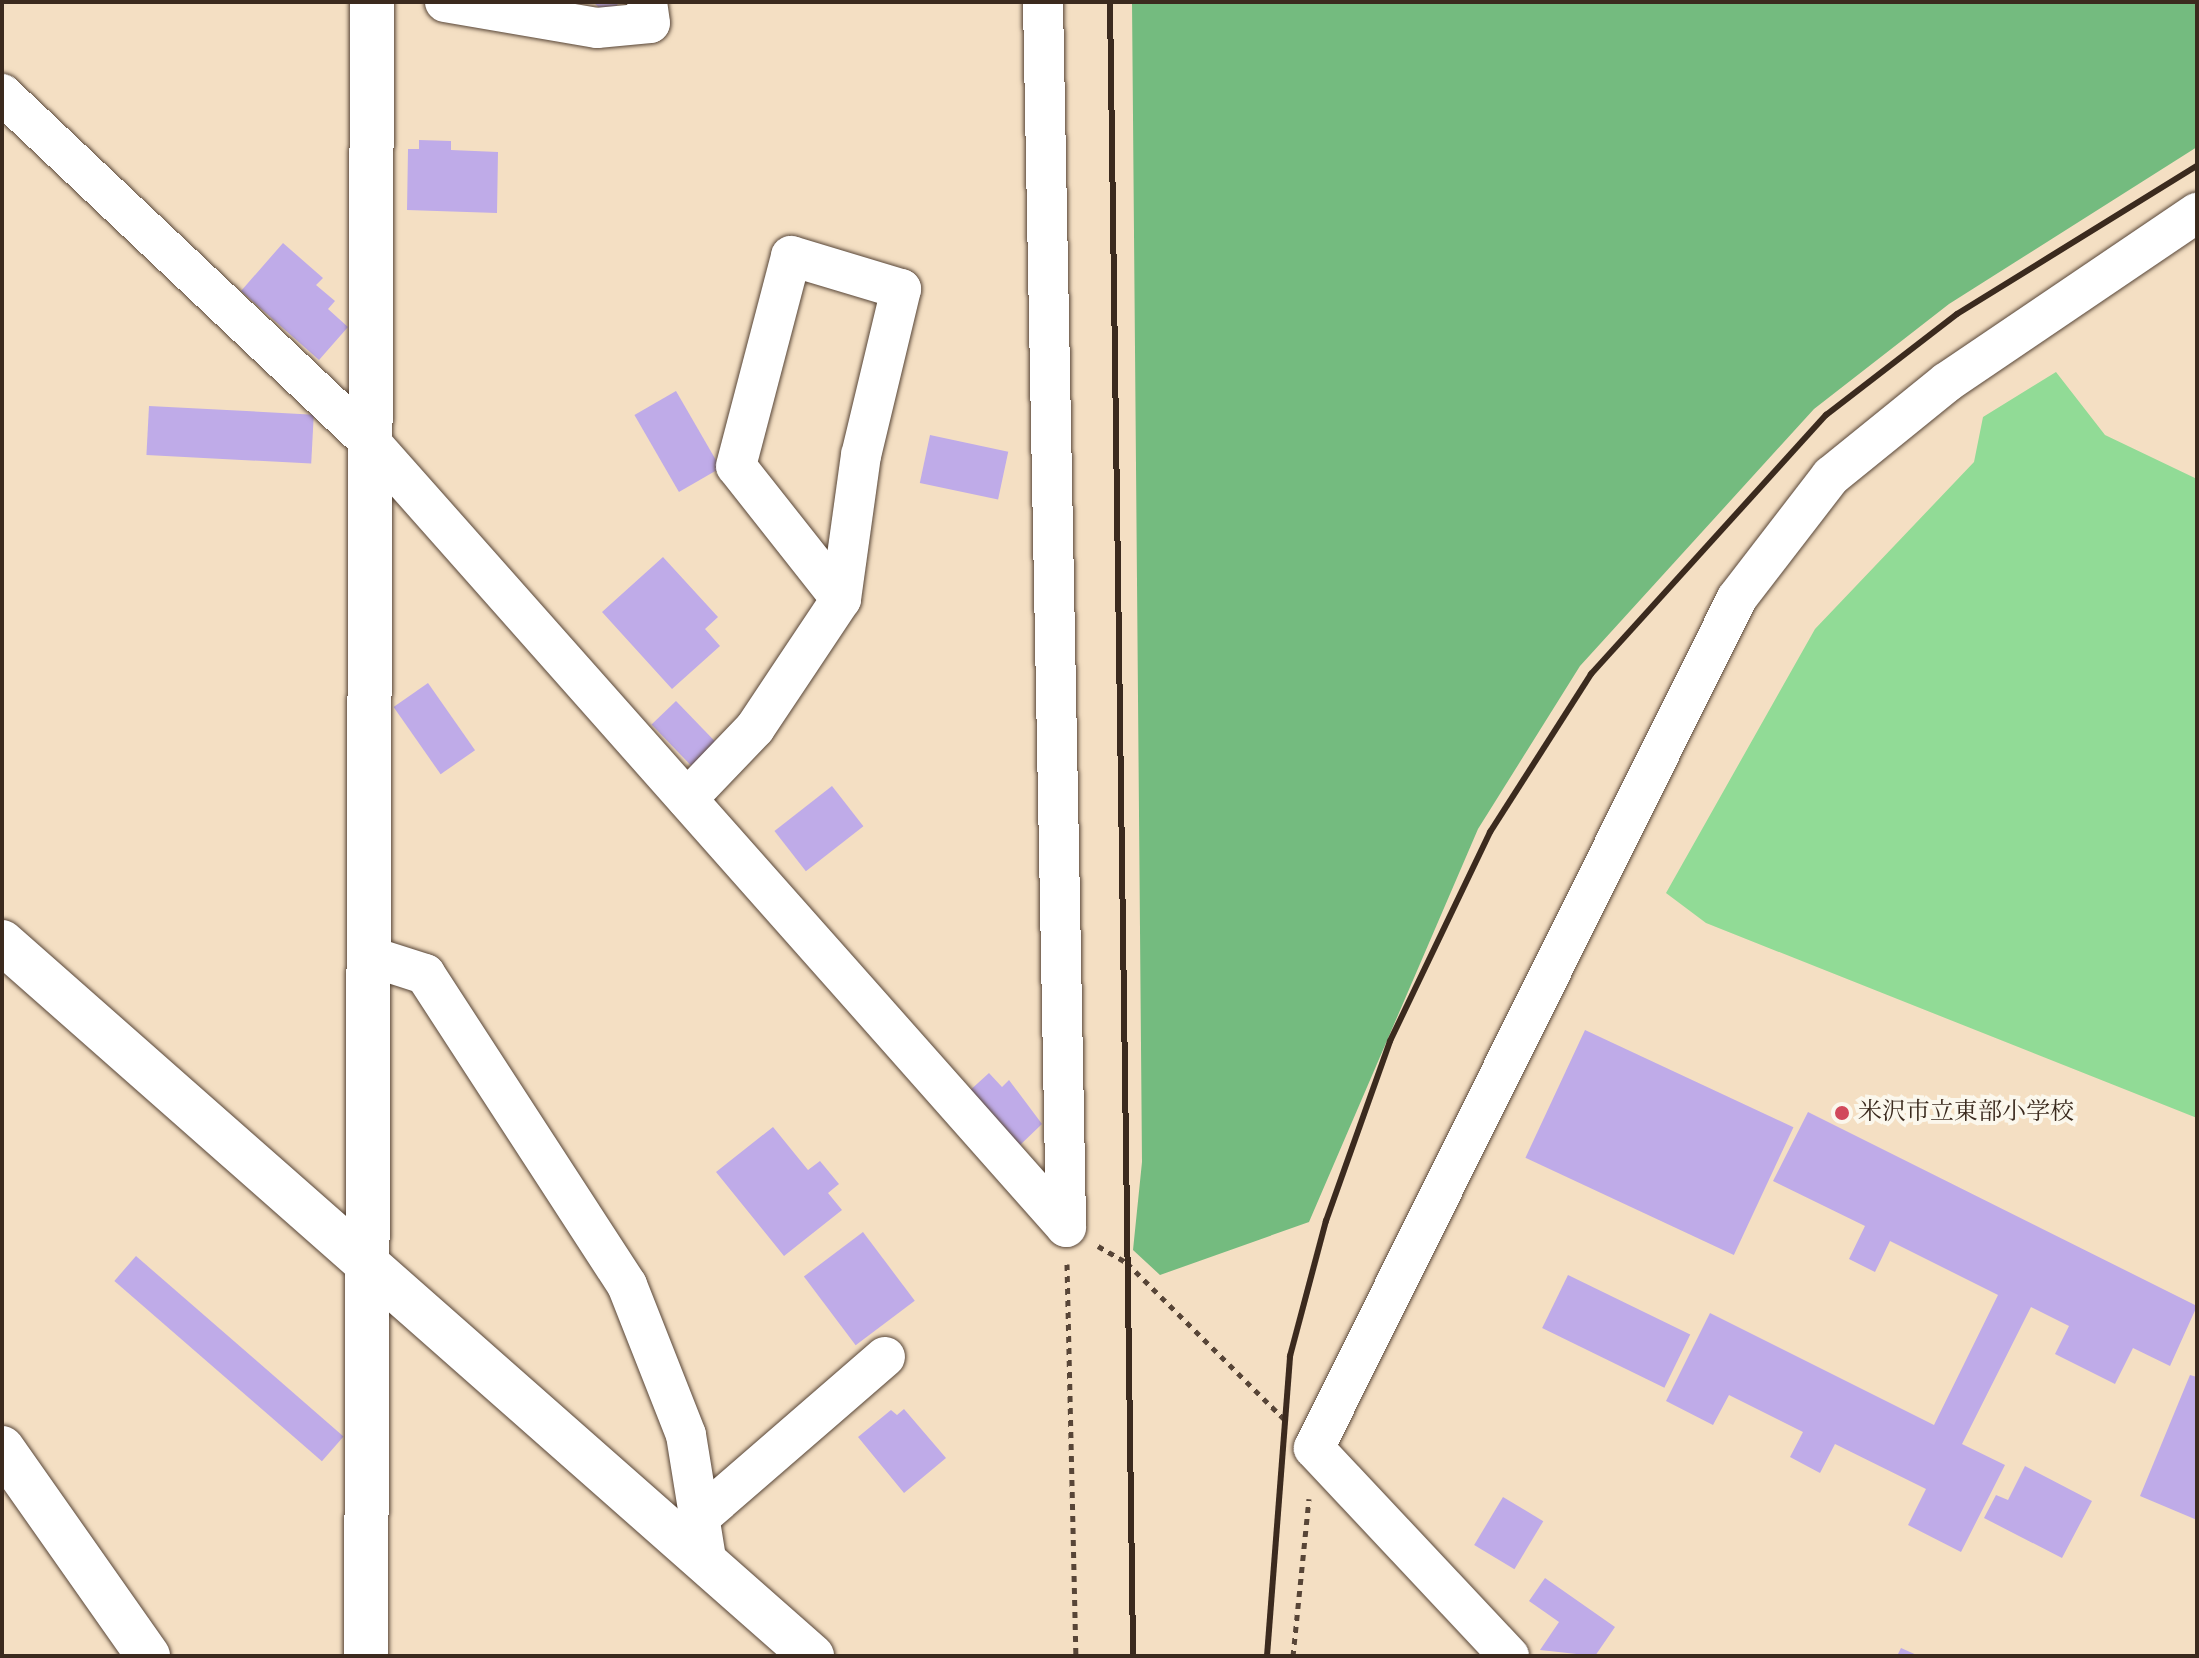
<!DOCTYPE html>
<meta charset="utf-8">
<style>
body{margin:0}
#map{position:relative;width:2199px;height:1658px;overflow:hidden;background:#f4dfc3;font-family:"IM FELL English","Noto Serif JP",serif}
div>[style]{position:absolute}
.green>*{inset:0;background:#91db96}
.forest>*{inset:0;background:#74bb7f}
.building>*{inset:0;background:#bfabe8;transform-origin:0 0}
.path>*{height:5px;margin-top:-2.5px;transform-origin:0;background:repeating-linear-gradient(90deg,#574537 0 6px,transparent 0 12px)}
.roads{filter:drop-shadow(0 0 2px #574537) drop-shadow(0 0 2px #574537)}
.minor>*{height:40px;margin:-20px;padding:0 20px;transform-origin:20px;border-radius:20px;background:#fff}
.tertiary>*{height:44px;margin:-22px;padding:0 22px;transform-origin:22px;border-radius:22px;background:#fff}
.rail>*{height:6px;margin:-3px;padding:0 3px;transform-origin:3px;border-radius:3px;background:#3b2a1e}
.dots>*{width:22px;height:22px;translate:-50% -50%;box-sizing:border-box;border:4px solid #fbf7ec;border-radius:50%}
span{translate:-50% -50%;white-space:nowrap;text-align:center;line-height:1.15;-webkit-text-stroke:8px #fbf7ec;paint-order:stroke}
.poi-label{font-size:24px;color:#3b2a1e}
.left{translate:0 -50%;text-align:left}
.frame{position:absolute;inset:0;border:4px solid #3b2a1e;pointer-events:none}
</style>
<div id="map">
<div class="green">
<div style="clip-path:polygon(2056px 372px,2105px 435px,2197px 479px,2197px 1118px,1706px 923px,1666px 893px,1815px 629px,1974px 462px,1983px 417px)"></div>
</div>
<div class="forest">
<div style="clip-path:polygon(1132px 2px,2197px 2px,2197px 147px,1949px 304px,1814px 409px,1580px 666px,1478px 829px,1309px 1222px,1160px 1275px,1133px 1250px,1142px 1162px)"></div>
</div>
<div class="building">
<div style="clip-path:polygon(593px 2px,620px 2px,607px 15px)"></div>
<div style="clip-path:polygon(419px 140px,451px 141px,451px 150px,498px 152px,497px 213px,407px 210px,408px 149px,419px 149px)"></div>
<div style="clip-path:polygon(283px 243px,323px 278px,316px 285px,335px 301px,328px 309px,348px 327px,319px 360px,241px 291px)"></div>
<div style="left:676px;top:391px;width:89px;height:48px;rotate:60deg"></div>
<div style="left:149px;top:406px;width:165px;height:49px;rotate:3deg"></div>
<div style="left:930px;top:435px;width:80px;height:49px;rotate:12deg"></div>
<div style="clip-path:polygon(663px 557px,718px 617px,705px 629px,720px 646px,672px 689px,602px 612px)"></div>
<div style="left:428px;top:683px;width:82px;height:42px;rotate:55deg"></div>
<div style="left:676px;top:701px;width:58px;height:34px;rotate:46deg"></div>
<div style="left:832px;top:786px;width:51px;height:73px;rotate:52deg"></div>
<div style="left:1585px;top:1030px;width:230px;height:141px;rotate:25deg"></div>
<div style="clip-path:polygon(989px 1073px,1002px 1087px,1009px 1080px,1042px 1124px,1018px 1147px,967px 1093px)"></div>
<div style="clip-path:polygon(1808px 1112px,2197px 1306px,2170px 1366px,2133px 1348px,2115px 1384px,2055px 1354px,2069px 1326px,2031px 1307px,1962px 1444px,2005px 1465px,1961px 1552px,1908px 1525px,1926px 1489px,1835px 1444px,1820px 1473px,1790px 1457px,1803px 1432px,1729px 1395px,1713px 1425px,1666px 1401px,1710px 1313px,1934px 1425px,1998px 1295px,1890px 1241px,1875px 1272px,1849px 1259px,1865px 1226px,1773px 1181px)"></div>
<div style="clip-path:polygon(773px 1127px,808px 1170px,820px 1161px,839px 1184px,828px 1193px,842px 1210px,784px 1256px,716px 1172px)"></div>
<div style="left:863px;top:1232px;width:86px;height:74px;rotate:53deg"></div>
<div style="left:136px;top:1256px;width:275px;height:33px;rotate:41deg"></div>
<div style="left:1568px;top:1275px;width:136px;height:59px;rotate:26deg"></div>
<div style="clip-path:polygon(2190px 1375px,2197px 1377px,2197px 1520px,2140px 1496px)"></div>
<div style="clip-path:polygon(904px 1409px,946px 1458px,904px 1493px,858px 1437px,891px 1410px,897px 1415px)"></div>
<div style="clip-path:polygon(2025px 1466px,2092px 1501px,2062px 1558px,1984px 1518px,1996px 1495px,2008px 1500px)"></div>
<div style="left:1503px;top:1497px;width:47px;height:56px;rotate:31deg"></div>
<div style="clip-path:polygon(1545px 1578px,1615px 1627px,1595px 1656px,1540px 1650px,1559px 1622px,1529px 1601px)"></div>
<div style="clip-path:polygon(1901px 1648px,1919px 1656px,1897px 1656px)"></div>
</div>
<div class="path">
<div style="left:1098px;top:1246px;width:34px;rotate:30deg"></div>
<div style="left:1127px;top:1263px;width:224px;rotate:44.8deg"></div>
<div style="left:1067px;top:1264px;width:392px;rotate:88.7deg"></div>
<div style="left:1293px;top:1656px;width:158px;rotate:-84.2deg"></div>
</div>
<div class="roads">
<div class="minor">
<div style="left:445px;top:2px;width:154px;rotate:9.7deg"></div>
<div style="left:597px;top:28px;width:53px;rotate:-5.4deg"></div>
<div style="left:650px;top:23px;width:21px;rotate:-98deg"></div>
<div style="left:1043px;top:2px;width:1225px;rotate:88.92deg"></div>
<div style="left:2px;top:94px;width:511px;rotate:43.41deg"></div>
<div style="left:373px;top:445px;width:1045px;rotate:48.45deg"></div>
<div style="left:687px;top:799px;width:98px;rotate:-46.2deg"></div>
<div style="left:755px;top:728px;width:155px;rotate:-56.3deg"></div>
<div style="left:841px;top:599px;width:169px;rotate:-128.3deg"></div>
<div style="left:736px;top:466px;width:217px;rotate:-75.3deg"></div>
<div style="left:791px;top:256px;width:115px;rotate:16.7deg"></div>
<div style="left:901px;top:289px;width:171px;rotate:103.5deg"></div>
<div style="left:861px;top:455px;width:145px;rotate:97.9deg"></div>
<div style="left:372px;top:957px;width:56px;rotate:17.8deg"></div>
<div style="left:425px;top:974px;width:371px;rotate:57deg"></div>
<div style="left:627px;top:1285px;width:161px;rotate:68.5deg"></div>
<div style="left:686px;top:1435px;width:126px;rotate:80.8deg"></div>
<div style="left:699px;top:1518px;width:246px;rotate:-40.9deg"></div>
<div style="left:1509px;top:1656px;width:285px;rotate:-133.2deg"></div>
<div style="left:1314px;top:1448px;width:949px;rotate:-63.54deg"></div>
<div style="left:1737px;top:598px;width:154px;rotate:-52.4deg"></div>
<div style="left:1831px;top:476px;width:149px;rotate:-39deg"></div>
<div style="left:1947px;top:382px;width:302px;rotate:-34.1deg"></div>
</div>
<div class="tertiary">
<div style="left:2px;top:942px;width:1080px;rotate:41.4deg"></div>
<div style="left:2px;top:1448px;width:254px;rotate:54.9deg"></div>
<div style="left:366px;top:1656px;width:1654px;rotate:-89.79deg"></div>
</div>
</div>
<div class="rail">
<div style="left:1110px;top:2px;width:1654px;rotate:89.2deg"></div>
<div style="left:1267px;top:1656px;width:301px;rotate:-85.6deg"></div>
<div style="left:1290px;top:1356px;width:140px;rotate:-75.1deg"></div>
<div style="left:1326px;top:1221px;width:191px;rotate:-70.4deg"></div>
<div style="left:1390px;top:1041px;width:232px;rotate:-64.4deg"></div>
<div style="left:1490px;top:832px;width:188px;rotate:-57.4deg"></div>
<div style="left:1591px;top:674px;width:350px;rotate:-47.8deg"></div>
<div style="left:1826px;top:415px;width:165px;rotate:-37.6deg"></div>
<div style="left:1957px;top:314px;width:282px;rotate:-31.7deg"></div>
</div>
<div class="dots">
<div style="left:1842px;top:1113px;background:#d1495b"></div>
</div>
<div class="poi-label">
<span class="left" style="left:1858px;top:1113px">米沢市立東部小学校</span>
</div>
<div class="frame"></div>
</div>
